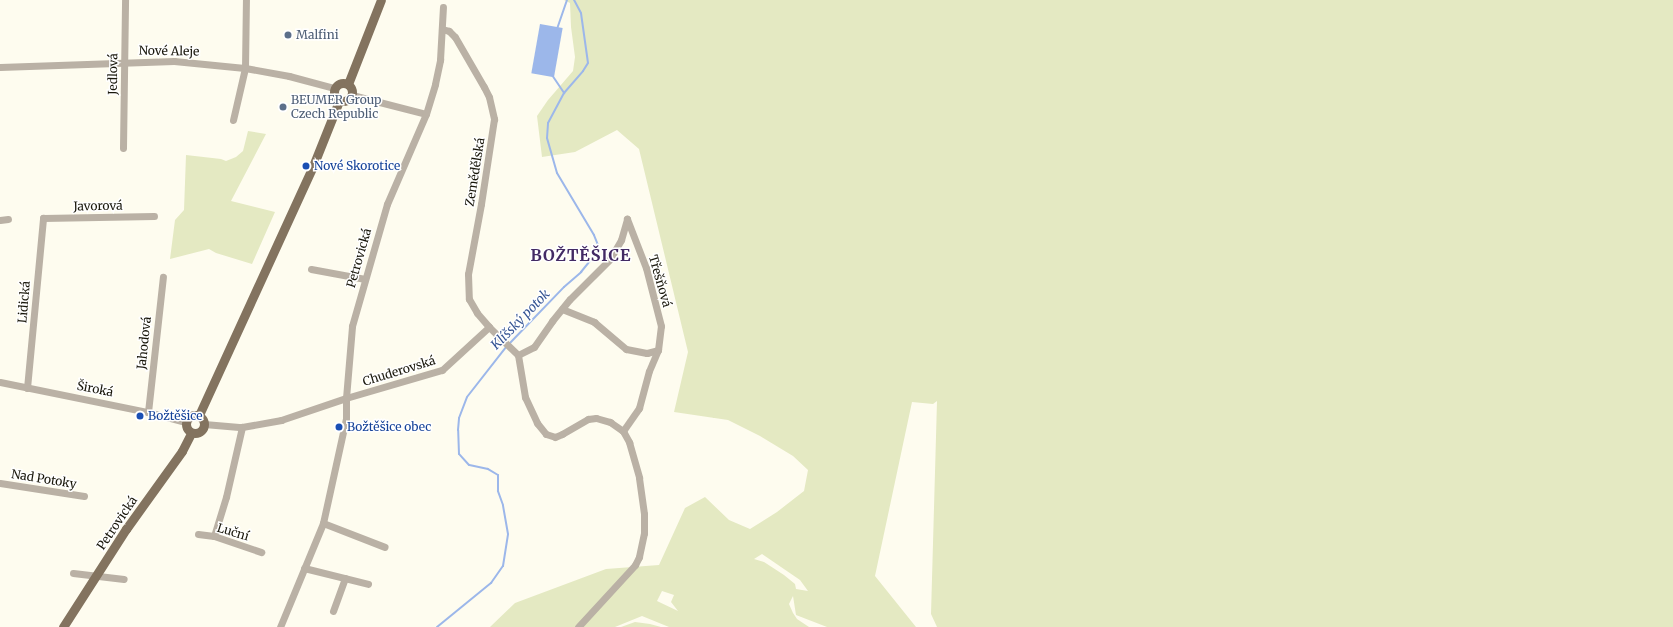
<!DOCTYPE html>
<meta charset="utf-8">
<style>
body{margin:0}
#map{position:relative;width:1673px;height:627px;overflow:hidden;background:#fefcef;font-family:Merriweather,serif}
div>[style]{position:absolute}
.green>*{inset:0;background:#e4e9c2}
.water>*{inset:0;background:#9cb7ea;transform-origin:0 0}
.stream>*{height:2px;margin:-1px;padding:0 1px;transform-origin:1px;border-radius:1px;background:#9cb7ea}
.minor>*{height:7px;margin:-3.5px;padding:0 3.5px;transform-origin:3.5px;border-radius:3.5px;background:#bab1a5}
.major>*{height:9px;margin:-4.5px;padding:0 4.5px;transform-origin:4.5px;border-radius:4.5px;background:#83735f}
.major>.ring{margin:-4.5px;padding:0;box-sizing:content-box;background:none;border:9px solid #83735f;border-radius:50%}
.dots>*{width:11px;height:11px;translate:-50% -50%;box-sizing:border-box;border:2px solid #fff;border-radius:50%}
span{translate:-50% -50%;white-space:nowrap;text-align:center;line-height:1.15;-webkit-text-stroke:3px #fff;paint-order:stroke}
.service-label{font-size:12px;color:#4e5e75}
.left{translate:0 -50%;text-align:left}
.street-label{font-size:12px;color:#19170b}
.transit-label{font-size:12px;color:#164399}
.water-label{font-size:13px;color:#355493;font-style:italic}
.district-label{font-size:16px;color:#432a64;font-weight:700;letter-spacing:1px}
</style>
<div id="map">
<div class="green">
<div style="clip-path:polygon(evenodd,564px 0,1673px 0,1673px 627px,937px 627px,931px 614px,937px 401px,933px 404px,912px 402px,875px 576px,916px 627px,827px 627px,796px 615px,793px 596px,789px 604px,793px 613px,797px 619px,809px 627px,669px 627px,642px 616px,615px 627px,490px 627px,515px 603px,606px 569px,659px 565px,685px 508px,705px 497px,729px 520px,750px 529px,777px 512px,804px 491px,808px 470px,793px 456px,760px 436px,728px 420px,674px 412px,688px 352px,639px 149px,617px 130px,575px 152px,542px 157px,537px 116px,548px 100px,573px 71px,575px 57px,571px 27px,570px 3px,564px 0,762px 554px,800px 580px,808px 591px,796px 589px,795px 584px,784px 575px,764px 562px,754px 559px,762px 554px,564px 0,662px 591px,674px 595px,671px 602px,678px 611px,657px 601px,662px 591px)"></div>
<div style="clip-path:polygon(248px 131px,266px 134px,231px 201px,275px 212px,252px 264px,216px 253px,209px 249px,170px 259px,175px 220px,184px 210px,186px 155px,221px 159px,226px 161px,236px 157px,243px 151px)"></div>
<div style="clip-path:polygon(635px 622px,650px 624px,661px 627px,621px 627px)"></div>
</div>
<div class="water">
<div style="left:540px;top:24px;width:23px;height:50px;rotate:10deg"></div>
</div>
<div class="stream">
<div style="left:557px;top:29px;width:31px;rotate:-71deg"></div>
<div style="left:552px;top:75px;width:22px;rotate:56deg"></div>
<div style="left:509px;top:344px;width:79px;rotate:-46deg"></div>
<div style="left:564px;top:287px;width:23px;rotate:-41deg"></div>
<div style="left:581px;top:272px;width:27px;rotate:-51deg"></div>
<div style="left:598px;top:251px;width:6px;rotate:-90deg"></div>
<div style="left:598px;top:245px;width:11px;rotate:-112deg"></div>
<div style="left:594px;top:235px;width:72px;rotate:-120.8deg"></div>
<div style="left:557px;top:173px;width:36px;rotate:-106deg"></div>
<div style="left:547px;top:138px;width:15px;rotate:-86deg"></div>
<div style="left:548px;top:123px;width:34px;rotate:-62deg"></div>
<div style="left:564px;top:93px;width:29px;rotate:-49deg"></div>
<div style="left:583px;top:71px;width:9px;rotate:-58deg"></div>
<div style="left:588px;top:63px;width:50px;rotate:-98deg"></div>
<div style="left:581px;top:13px;width:15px;rotate:-118deg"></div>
<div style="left:437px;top:627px;width:70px;rotate:-39.2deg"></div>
<div style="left:491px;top:583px;width:21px;rotate:-55deg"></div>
<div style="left:503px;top:566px;width:32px;rotate:-81deg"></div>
<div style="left:508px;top:534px;width:29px;rotate:-100deg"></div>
<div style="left:503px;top:505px;width:15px;rotate:-110deg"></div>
<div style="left:498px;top:491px;width:16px;rotate:-90deg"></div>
<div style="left:498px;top:475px;width:12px;rotate:-149deg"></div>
<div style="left:488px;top:469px;width:19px;rotate:-168deg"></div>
<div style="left:469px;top:465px;width:15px;rotate:-132deg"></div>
<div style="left:459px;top:454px;width:24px;rotate:-92deg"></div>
<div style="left:458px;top:430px;width:12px;rotate:-85deg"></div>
<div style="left:459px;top:418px;width:22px;rotate:-69deg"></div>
<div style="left:467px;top:397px;width:63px;rotate:-52deg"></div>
</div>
<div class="minor">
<div style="left:442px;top:29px;width:7px;rotate:16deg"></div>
<div style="left:449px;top:31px;width:8px;rotate:45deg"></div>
<div style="left:455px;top:37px;width:58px;rotate:59.9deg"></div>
<div style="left:484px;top:87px;width:11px;rotate:63deg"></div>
<div style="left:489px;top:97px;width:23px;rotate:77deg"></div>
<div style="left:494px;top:119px;width:86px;rotate:98.7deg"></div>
<div style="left:481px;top:204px;width:71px;rotate:100.5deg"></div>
<div style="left:468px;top:274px;width:25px;rotate:88deg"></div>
<div style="left:469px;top:299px;width:16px;rotate:60deg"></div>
<div style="left:477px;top:313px;width:18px;rotate:49deg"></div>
<div style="left:489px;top:327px;width:40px;rotate:44deg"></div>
<div style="left:518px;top:355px;width:43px;rotate:80.5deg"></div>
<div style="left:525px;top:397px;width:29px;rotate:65deg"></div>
<div style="left:537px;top:423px;width:14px;rotate:51deg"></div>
<div style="left:546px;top:434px;width:9px;rotate:18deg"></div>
<div style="left:555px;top:437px;width:8px;rotate:-23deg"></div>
<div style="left:562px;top:434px;width:30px;rotate:-30deg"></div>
<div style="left:588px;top:419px;width:8px;rotate:-7deg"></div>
<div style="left:596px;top:418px;width:15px;rotate:16deg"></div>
<div style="left:610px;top:422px;width:16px;rotate:35deg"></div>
<div style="left:623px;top:431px;width:13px;rotate:61deg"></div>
<div style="left:629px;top:442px;width:37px;rotate:74deg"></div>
<div style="left:639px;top:478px;width:36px;rotate:82deg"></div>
<div style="left:644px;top:514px;width:19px;rotate:90deg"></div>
<div style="left:644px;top:533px;width:25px;rotate:102deg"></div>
<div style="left:639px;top:557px;width:9px;rotate:117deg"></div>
<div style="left:635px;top:565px;width:84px;rotate:132.6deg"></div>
<div style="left:0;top:67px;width:174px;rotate:-2deg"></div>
<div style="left:174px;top:61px;width:71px;rotate:5.6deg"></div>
<div style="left:245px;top:68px;width:45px;rotate:10.3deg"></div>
<div style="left:289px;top:76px;width:47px;rotate:14.9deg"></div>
<div style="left:352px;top:95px;width:76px;rotate:14.4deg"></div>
<div style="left:233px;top:120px;width:53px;rotate:-77deg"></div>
<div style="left:245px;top:68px;width:68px;rotate:-89.2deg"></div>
<div style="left:123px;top:148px;width:148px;rotate:-89.2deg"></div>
<div style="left:0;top:220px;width:8px;rotate:-7deg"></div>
<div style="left:311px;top:269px;width:55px;rotate:10.5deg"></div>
<div style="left:562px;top:309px;width:35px;rotate:22deg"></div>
<div style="left:594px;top:322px;width:42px;rotate:40.2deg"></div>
<div style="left:626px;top:349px;width:21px;rotate:11deg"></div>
<div style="left:647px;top:353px;width:11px;rotate:-15deg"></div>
<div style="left:658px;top:350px;width:24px;rotate:-83deg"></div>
<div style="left:661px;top:326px;width:60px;rotate:-104.5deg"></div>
<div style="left:646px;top:268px;width:53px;rotate:-111.2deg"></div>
<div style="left:518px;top:355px;width:18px;rotate:-27deg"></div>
<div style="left:534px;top:347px;width:32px;rotate:-55deg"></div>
<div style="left:552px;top:321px;width:28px;rotate:-51deg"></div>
<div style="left:570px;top:299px;width:57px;rotate:-45deg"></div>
<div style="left:610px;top:259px;width:22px;rotate:-60deg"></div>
<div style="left:621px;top:240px;width:22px;rotate:-74deg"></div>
<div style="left:0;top:382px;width:151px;rotate:11.5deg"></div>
<div style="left:148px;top:412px;width:38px;rotate:15deg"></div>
<div style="left:27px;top:388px;width:171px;rotate:-84.6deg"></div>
<div style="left:43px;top:218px;width:111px;rotate:-1deg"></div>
<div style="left:148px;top:412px;width:136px;rotate:-83.7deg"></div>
<div style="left:204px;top:424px;width:38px;rotate:5deg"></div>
<div style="left:242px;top:427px;width:40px;rotate:-10deg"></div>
<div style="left:281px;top:420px;width:69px;rotate:-18.7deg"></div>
<div style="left:346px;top:398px;width:100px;rotate:-16.3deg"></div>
<div style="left:442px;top:370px;width:64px;rotate:-42.5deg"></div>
<div style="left:623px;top:431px;width:28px;rotate:-55deg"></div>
<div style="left:639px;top:408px;width:38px;rotate:-75deg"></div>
<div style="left:649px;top:371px;width:23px;rotate:-67deg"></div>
<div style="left:0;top:483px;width:85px;rotate:8.8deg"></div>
<div style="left:323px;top:523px;width:66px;rotate:21.2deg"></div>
<div style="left:198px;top:534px;width:16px;rotate:7deg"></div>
<div style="left:214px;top:536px;width:50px;rotate:18.8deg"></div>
<div style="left:214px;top:536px;width:41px;rotate:-72.9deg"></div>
<div style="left:226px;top:497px;width:72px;rotate:-77.1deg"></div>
<div style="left:304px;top:568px;width:66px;rotate:14deg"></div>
<div style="left:73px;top:573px;width:51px;rotate:6.7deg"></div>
<div style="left:333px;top:611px;width:35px;rotate:-70deg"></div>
<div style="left:280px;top:627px;width:113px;rotate:-67.5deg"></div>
<div style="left:323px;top:523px;width:107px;rotate:-77.6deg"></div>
<div style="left:346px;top:418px;width:20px;rotate:-90deg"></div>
<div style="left:346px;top:398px;width:72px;rotate:-85.2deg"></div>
<div style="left:352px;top:326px;width:127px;rotate:-74deg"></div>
<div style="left:387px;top:204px;width:98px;rotate:-66.6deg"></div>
<div style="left:426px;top:114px;width:31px;rotate:-73deg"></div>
<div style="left:435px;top:84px;width:25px;rotate:-78deg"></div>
<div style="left:440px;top:60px;width:53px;rotate:-86.8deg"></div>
</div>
<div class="major">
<div class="ring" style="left:334px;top:83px;width:9px;height:9px"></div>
<div style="left:348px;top:84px;width:90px;rotate:-68.6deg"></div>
<div class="ring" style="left:186px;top:415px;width:9px;height:9px"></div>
<div style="left:199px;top:415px;width:274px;rotate:-65.4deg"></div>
<div style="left:313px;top:166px;width:70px;rotate:-68.2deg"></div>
<div style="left:63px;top:627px;width:117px;rotate:-57.3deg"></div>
<div style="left:126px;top:529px;width:96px;rotate:-54.3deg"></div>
<div style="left:182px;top:451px;width:20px;rotate:-63deg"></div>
</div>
<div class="dots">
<div style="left:288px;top:35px;background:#5c6f8a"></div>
<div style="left:283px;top:107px;background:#5c6f8a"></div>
<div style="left:306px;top:166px;background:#1a4fb4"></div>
<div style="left:140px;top:416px;background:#1a4fb4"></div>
<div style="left:339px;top:427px;background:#1a4fb4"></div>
</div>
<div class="service-label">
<span class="left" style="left:296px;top:35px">Malfini</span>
<span class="left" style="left:291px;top:107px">BEUMER Group<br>Czech Republic</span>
</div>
<div class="street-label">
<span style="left:169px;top:51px;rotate:1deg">Nové Aleje</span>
<span style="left:113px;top:74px;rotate:-89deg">Jedlová</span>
<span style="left:475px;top:172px;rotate:-81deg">Zemědělská</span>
<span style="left:98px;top:206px;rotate:-1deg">Javorová</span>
<span style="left:359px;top:258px;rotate:-74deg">Petrovická</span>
<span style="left:660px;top:281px;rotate:74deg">Třešňová</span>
<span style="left:24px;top:302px;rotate:-85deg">Lidická</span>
<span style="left:144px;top:343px;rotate:-84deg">Jahodová</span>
<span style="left:399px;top:371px;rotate:-17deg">Chuderovská</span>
<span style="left:95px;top:389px;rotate:11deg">Široká</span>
<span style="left:44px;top:479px;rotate:9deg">Nad Potoky</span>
<span style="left:117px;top:523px;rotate:-56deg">Petrovická</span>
<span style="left:233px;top:532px;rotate:17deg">Luční</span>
</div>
<div class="transit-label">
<span class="left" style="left:314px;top:166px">Nové Skorotice</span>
<span class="left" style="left:148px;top:416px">Božtěšice</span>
<span class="left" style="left:347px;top:427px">Božtěšice obec</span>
</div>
<div class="water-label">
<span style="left:521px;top:320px;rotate:-46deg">Klíšský potok</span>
</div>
<div class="district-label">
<span style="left:581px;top:255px">BOŽTĚŠICE</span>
</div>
</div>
